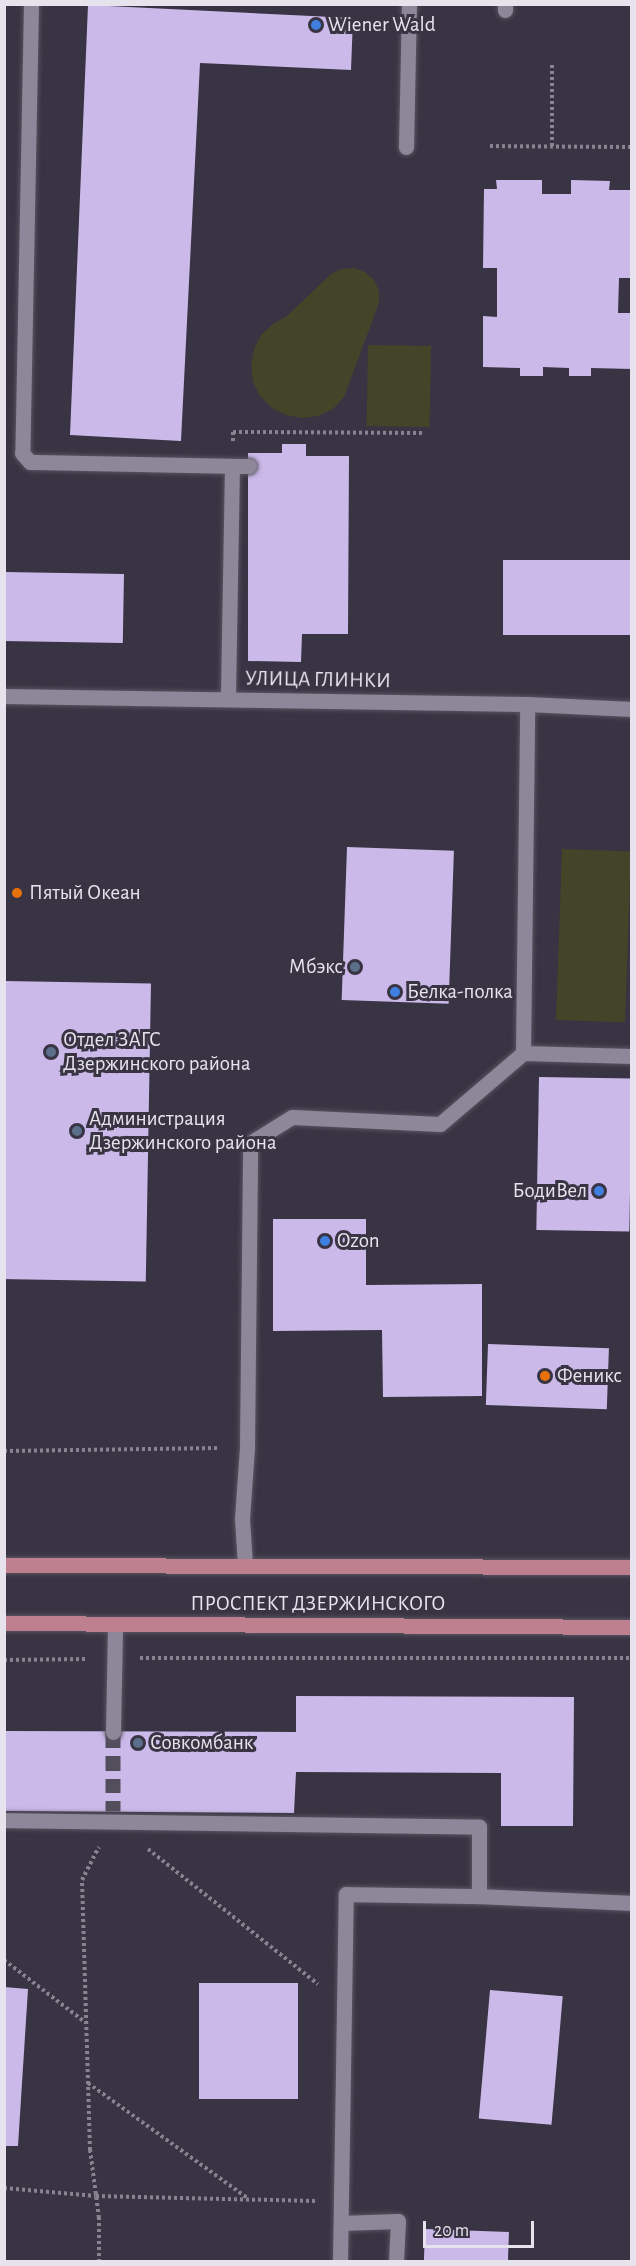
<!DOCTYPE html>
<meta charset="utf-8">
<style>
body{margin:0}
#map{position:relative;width:636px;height:2266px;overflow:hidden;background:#393443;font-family:"Alegreya Sans",sans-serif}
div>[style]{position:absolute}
.green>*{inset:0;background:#424528;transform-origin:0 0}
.building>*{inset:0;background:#cbbae9;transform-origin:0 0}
.minor-tunnel>*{height:15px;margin-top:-7.5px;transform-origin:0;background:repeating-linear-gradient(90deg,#534e5c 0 15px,transparent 0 23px)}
.path>*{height:4px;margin-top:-2px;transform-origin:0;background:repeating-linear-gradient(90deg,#888390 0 3px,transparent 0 6px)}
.roads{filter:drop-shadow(0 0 2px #585360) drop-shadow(0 0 2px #585360)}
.minor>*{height:15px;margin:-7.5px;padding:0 7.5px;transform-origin:7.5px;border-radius:7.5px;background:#8d8799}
.major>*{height:15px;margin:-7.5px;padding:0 7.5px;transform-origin:7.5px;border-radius:7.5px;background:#be808f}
.dots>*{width:16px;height:16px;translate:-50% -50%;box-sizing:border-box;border:3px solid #393443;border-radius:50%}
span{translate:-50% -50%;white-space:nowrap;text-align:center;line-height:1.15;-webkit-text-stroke:6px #393443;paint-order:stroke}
.poi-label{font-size:21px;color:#e7e3ed}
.left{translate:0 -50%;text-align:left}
.right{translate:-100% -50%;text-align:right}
.street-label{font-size:21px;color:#e7e3ed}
.frame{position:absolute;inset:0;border:6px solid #e7e3ed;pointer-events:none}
.scale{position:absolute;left:423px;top:2221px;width:111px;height:27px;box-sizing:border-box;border:3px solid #e7e3ed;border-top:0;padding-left:8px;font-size:18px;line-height:21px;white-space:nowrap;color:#e7e3ed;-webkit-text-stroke:4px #393443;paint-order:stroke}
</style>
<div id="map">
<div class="green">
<div style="clip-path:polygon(354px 268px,365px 272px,374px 280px,379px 291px,379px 303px,344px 397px,333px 409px,318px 416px,302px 418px,286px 415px,272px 408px,260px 396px,253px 382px,251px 366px,254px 349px,261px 335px,273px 324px,287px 316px,331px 274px,342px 269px)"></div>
<div style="left:368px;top:345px;width:63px;height:81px;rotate:1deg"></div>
<div style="left:562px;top:849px;width:69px;height:171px;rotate:2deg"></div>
</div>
<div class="building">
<div style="clip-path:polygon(88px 5px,353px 18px,351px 70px,200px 63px,181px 441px,70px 435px)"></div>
<div style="clip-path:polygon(496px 180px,542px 180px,542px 194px,571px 194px,571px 180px,610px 181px,609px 190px,632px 190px,632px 278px,619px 278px,618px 313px,632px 313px,632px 369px,591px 368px,591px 376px,569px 376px,569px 368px,543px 367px,543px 376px,520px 376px,520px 368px,483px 367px,483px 316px,497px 317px,497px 268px,483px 268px,484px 189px,497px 189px)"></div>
<div style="clip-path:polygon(282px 444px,306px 444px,306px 456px,349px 456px,348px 634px,302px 634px,301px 662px,248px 661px,248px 453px,282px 453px)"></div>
<div style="left:503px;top:560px;width:129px;height:75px"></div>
<div style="left:4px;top:572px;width:120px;height:69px;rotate:1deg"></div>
<div style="left:347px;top:847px;width:107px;height:153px;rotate:2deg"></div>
<div style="left:4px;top:981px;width:147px;height:298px;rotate:1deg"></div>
<div style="left:539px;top:1077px;width:93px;height:153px;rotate:1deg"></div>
<div style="clip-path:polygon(273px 1219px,366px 1219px,366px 1285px,482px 1284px,482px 1396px,383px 1397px,382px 1330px,273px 1331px)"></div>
<div style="left:488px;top:1344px;width:121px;height:61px;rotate:2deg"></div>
<div style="clip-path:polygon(296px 1696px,574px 1697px,573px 1826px,501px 1826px,501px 1773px,296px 1772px,294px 1813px,5px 1811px,5px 1731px,296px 1732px)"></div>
<div style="left:199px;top:1983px;width:99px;height:116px"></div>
<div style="clip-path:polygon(4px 1987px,28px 1989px,18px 2146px,4px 2146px)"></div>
<div style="left:490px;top:1990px;width:73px;height:129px;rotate:5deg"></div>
<div style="left:425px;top:2229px;width:84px;height:33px;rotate:2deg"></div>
</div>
<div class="minor-tunnel">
<div style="left:113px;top:1732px;width:79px;rotate:90deg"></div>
</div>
<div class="path">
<div style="left:490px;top:146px;width:142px;rotate:0.4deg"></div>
<div style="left:552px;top:146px;width:84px;rotate:-90deg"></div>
<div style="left:233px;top:441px;width:9px;rotate:-90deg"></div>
<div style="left:233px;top:432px;width:192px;rotate:0.3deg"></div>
<div style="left:4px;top:1451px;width:216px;rotate:-0.8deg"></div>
<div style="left:140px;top:1658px;width:492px"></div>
<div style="left:4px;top:1660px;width:84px;rotate:-0.7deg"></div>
<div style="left:148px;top:1849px;width:217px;rotate:38.5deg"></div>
<div style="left:4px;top:1960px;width:103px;rotate:37.5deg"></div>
<div style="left:88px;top:2083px;width:198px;rotate:35.8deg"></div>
<div style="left:4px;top:2188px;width:92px;rotate:5deg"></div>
<div style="left:96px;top:2196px;width:220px;rotate:1.3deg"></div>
<div style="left:99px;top:2262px;width:44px;rotate:-90deg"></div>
<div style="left:99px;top:2218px;width:69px;rotate:-97.5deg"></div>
<div style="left:90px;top:2150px;width:270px;rotate:-91.7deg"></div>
<div style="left:82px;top:1880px;width:37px;rotate:-63deg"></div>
</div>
<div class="roads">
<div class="minor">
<div style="left:31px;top:4px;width:449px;rotate:91.1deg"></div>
<div style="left:22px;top:453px;width:12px;rotate:48deg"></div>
<div style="left:30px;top:462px;width:202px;rotate:1.1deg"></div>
<div style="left:232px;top:466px;width:233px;rotate:91deg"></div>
<div style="left:505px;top:10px;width:6px;rotate:-90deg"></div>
<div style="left:406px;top:147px;width:143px;rotate:-88.8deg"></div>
<div style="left:232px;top:466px;width:17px"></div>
<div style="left:4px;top:696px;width:523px;rotate:0.88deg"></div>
<div style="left:527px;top:704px;width:105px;rotate:2.7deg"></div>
<div style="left:523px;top:1053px;width:349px;rotate:-89.3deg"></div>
<div style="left:245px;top:1565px;width:46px;rotate:-93.7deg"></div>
<div style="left:242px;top:1519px;width:72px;rotate:-86deg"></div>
<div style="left:247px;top:1447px;width:304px;rotate:-89.4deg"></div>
<div style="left:250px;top:1143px;width:49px;rotate:-31.8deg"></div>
<div style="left:292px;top:1117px;width:148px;rotate:2.7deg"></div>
<div style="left:440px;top:1124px;width:109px;rotate:-40.5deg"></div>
<div style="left:523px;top:1053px;width:109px;rotate:1.6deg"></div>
<div style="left:113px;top:1732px;width:108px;rotate:-88.9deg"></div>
<div style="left:4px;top:1820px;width:475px;rotate:0.8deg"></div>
<div style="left:479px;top:1827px;width:69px;rotate:90deg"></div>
<div style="left:479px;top:1896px;width:153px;rotate:2.6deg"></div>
<div style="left:341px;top:2223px;width:57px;rotate:-2deg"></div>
<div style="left:398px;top:2221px;width:41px;rotate:92.8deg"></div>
<div style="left:340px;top:2262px;width:368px;rotate:-89.1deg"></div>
<div style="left:346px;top:1894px;width:133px;rotate:0.9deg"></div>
</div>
<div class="major">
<div style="left:4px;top:1565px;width:628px;rotate:0.18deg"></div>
<div style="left:4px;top:1623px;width:628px;rotate:0.36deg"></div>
</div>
</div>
<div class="dots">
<div style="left:316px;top:25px;background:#3f7fe0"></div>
<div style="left:17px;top:893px;background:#e8710a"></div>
<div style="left:355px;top:967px;background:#5c6f8a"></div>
<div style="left:395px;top:992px;background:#3f7fe0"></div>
<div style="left:51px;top:1052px;background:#5c6f8a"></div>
<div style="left:77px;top:1131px;background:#5c6f8a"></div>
<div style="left:599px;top:1191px;background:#3f7fe0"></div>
<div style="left:325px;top:1241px;background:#3f7fe0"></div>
<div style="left:545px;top:1376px;background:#e8710a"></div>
<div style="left:138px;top:1743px;background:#5c6f8a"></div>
</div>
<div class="poi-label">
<span class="left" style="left:328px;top:25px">Wiener Wald</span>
<span class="left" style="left:29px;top:893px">Пятый Океан</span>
<span class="right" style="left:343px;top:967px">Мбэкс</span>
<span class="left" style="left:407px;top:992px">Белка-полка</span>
<span class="left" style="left:63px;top:1052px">Отдел ЗАГС<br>Дзержинского района</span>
<span class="left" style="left:89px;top:1131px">Администрация<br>Дзержинского района</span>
<span class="right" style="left:587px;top:1191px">БодиВел</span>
<span class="left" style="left:337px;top:1241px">Ozon</span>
<span class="left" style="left:557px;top:1376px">Феникс</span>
<span class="left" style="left:150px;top:1743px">Совкомбанк</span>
</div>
<div class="street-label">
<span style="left:318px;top:680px;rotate:1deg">УЛИЦА ГЛИНКИ</span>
<span style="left:318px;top:1604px">ПРОСПЕКТ ДЗЕРЖИНСКОГО</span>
</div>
<div class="frame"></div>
<div class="scale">20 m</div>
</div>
